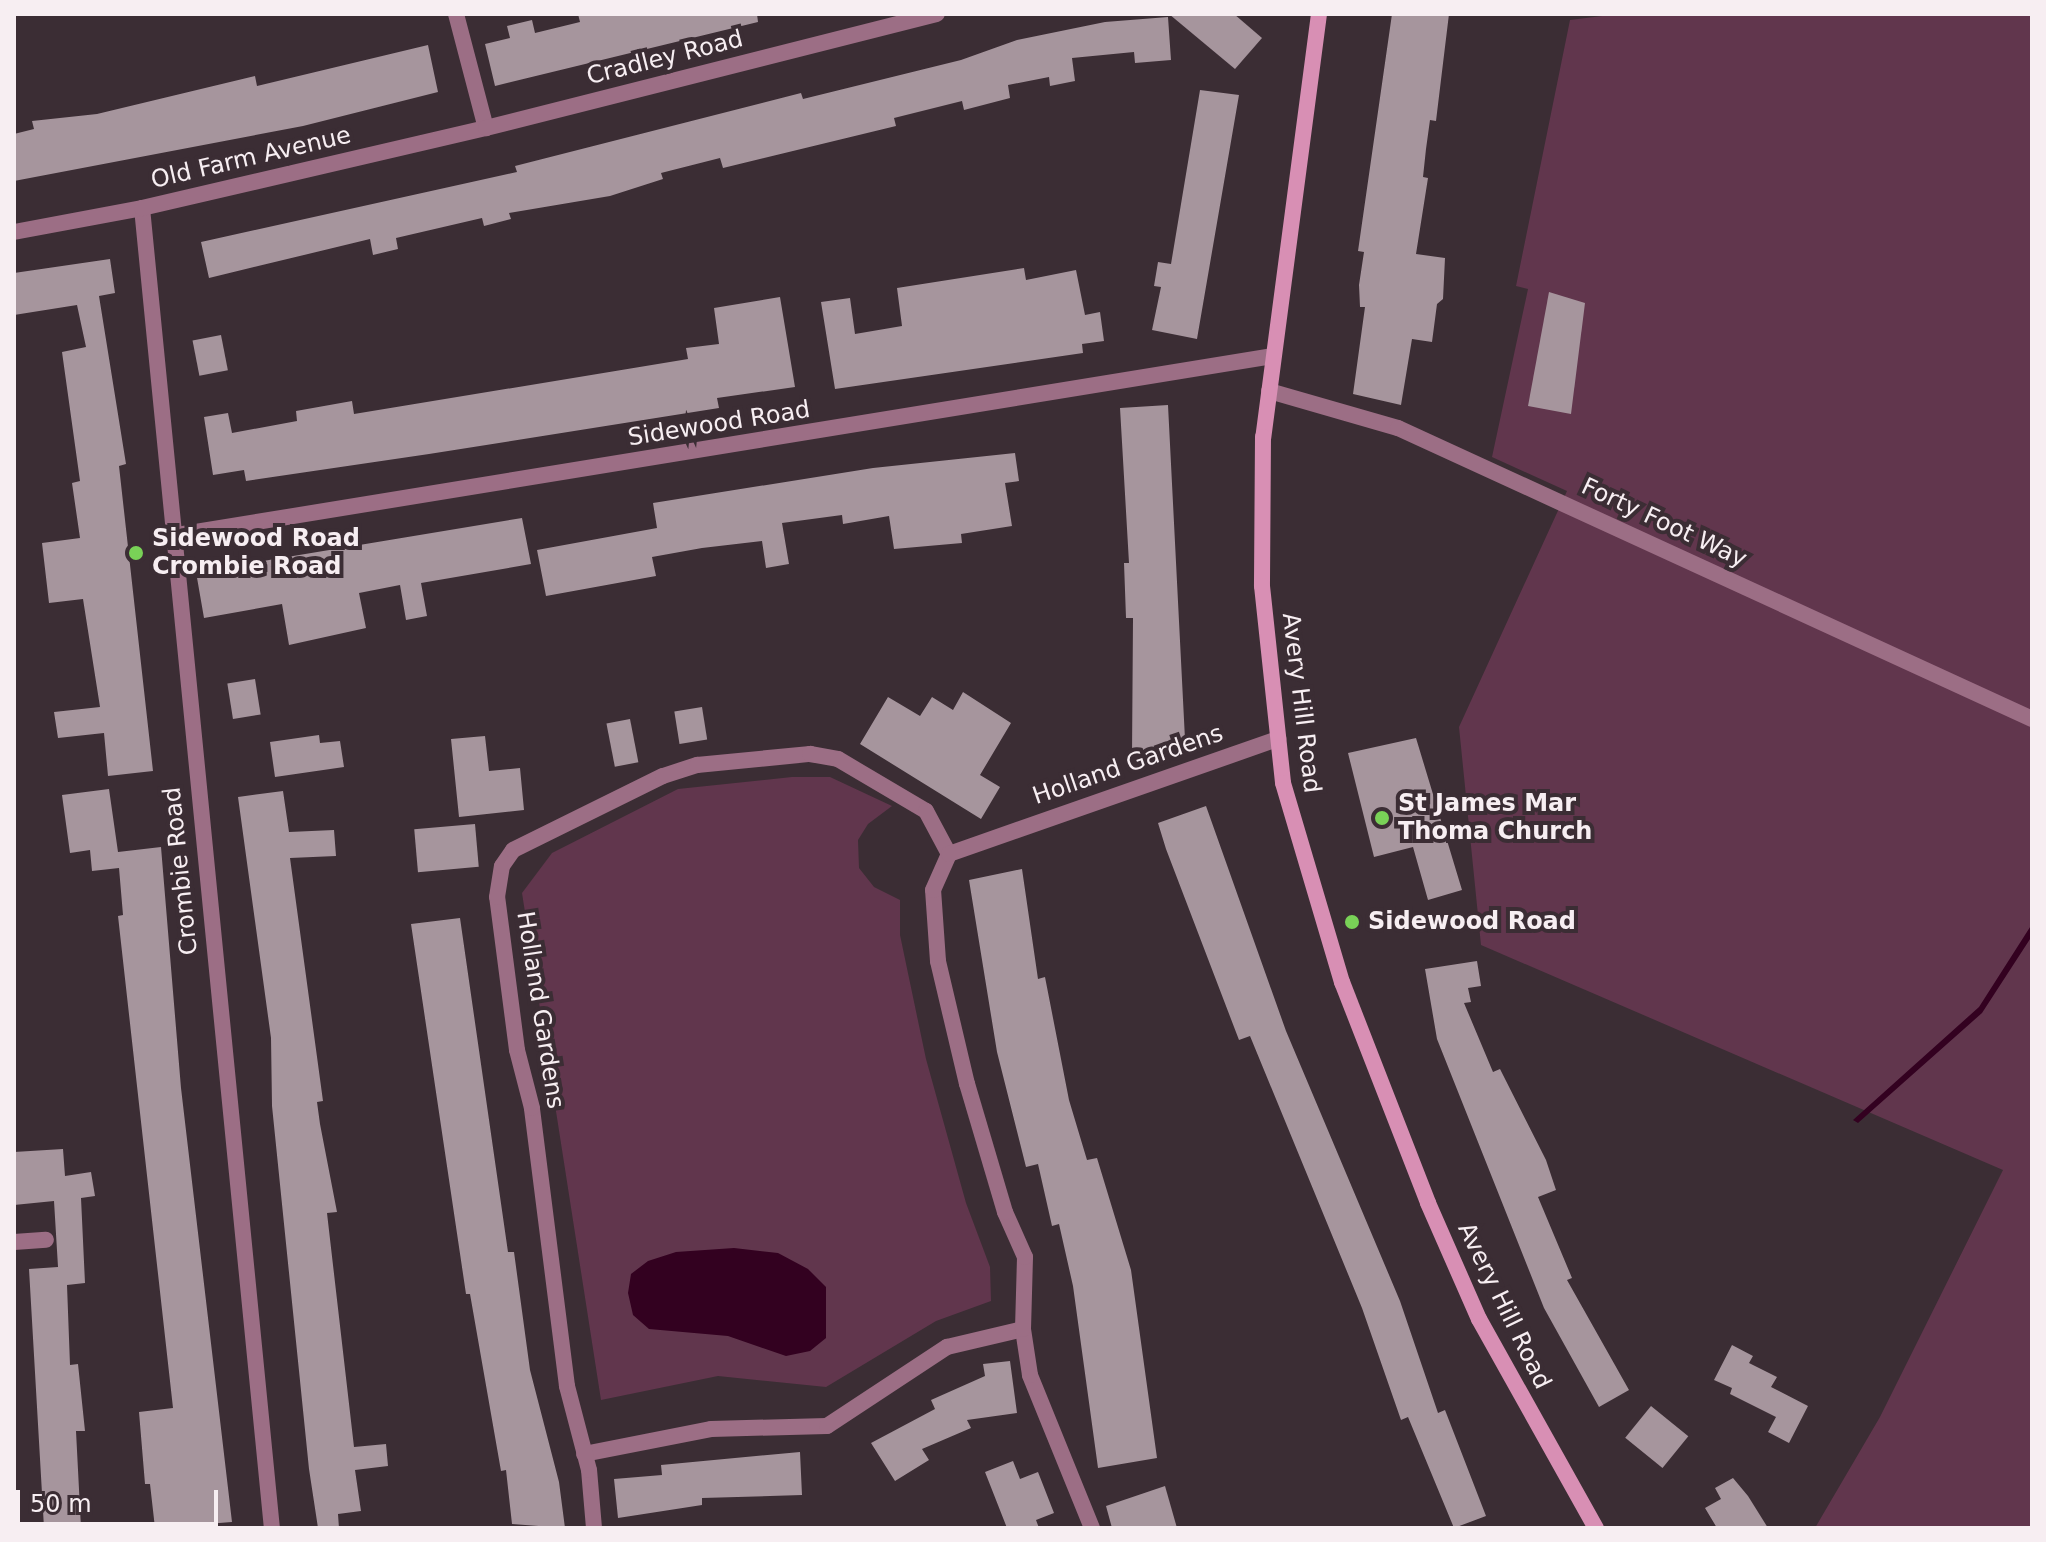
<!DOCTYPE html>
<style>
body{margin:0}
#map{position:relative;width:2046px;height:1542px;overflow:hidden;background:#3b2d34;font-family:"DejaVu Sans",sans-serif}
div>[style]{position:absolute}
.green>*{inset:0;background:#61364d}
.water>*{inset:0;background:#330120}
.building>*{inset:0;background:#a6959d;transform-origin:0 0}
.street>*{height:16px;margin:-8px;padding:0 8px;transform-origin:8px;border-radius:8px;background:#9c6e85}
.secondary>*{height:16px;margin:-8px;padding:0 8px;transform-origin:8px;border-radius:8px;background:#d88fb4}
.dots>*{width:22px;height:22px;translate:-50% -50%;box-sizing:border-box;border:4px solid #3b2d34;border-radius:50%}
span{translate:-50% -50%;white-space:nowrap;text-align:center;line-height:1.15;-webkit-text-stroke:8px #3b2d34;paint-order:stroke}
.street-label{font-size:24px;color:#f7eef2}
.poi-label{font-size:24px;color:#f7eef2;font-weight:700}
.left{translate:0 -50%;text-align:left}
.frame{position:absolute;inset:0;border:16px solid #f7eef2;pointer-events:none}
.scale{position:absolute;left:16px;top:1490px;width:202px;height:36px;box-sizing:border-box;border:4px solid #f7eef2;border-top:0;padding-left:10px;font-size:24px;line-height:28px;white-space:nowrap;color:#f7eef2;-webkit-text-stroke:6px #3b2d34;paint-order:stroke}
</style>
<div id="map">
<div class="green">
<div style="clip-path:polygon(1618px 14px,2032px 14px,2032px 1528px,1815px 1528px,1880px 1417px,2003px 1170px,1481px 945px,1459px 727px,1567px 491px,1492px 457px,1528px 289px,1516px 286px,1570px 20px)"></div>
<div style="clip-path:polygon(792px 777px,830px 777px,892px 806px,868px 824px,858px 840px,859px 868px,874px 887px,900px 900px,900px 935px,926px 1059px,966px 1203px,990px 1267px,991px 1301px,936px 1321px,826px 1387px,718px 1376px,601px 1400px,522px 893px,552px 853px,678px 789px)"></div>
</div>
<div class="water">
<div style="clip-path:polygon(2032px 924px,2032px 936px,1982px 1013px,1858px 1123px,1853px 1120px,1979px 1007px)"></div>
<div style="clip-path:polygon(734px 1248px,778px 1253px,808px 1269px,826px 1287px,826px 1338px,810px 1351px,786px 1356px,728px 1336px,649px 1329px,633px 1315px,628px 1293px,631px 1274px,648px 1261px,676px 1252px)"></div>
</div>
<div class="building">
<div style="clip-path:polygon(578px 14px,757px 14px,758px 22px,495px 86px,485px 44px,510px 38px,507px 26px,532px 20px,535px 33px,580px 22px)"></div>
<div style="clip-path:polygon(1169px 14px,1234px 14px,1262px 38px,1235px 69px)"></div>
<div style="clip-path:polygon(1392px 14px,1449px 14px,1436px 121px,1430px 120px,1426px 149px,1423px 177px,1428px 178px,1416px 254px,1445px 258px,1443px 299px,1437px 304px,1432px 342px,1412px 339px,1401px 405px,1353px 394px,1365px 307px,1360px 307px,1359px 285px,1364px 252px,1358px 251px)"></div>
<div style="clip-path:polygon(1168px 17px,1171px 60px,1135px 63px,1134px 52px,1072px 58px,1075px 81px,1050px 86px,1049px 77px,1008px 85px,1010px 98px,964px 110px,962px 101px,894px 118px,896px 126px,723px 168px,720px 158px,661px 173px,663px 179px,610px 196px,509px 213px,511px 219px,484px 226px,482px 218px,396px 238px,398px 249px,373px 255px,370px 239px,209px 278px,201px 242px,517px 172px,515px 166px,801px 93px,803px 99px,961px 60px,1017px 40px,1105px 22px)"></div>
<div style="clip-path:polygon(428px 45px,438px 92px,303px 126px,14px 181px,14px 134px,34px 129px,32px 121px,97px 114px,255px 76px,257px 86px)"></div>
<div style="clip-path:polygon(1200px 90px,1239px 95px,1197px 339px,1152px 330px,1161px 287px,1154px 286px,1158px 262px,1171px 264px)"></div>
<div style="clip-path:polygon(110px 259px,115px 293px,99px 296px,126px 464px,119px 466px,153px 771px,108px 776px,104px 733px,58px 738px,54px 712px,100px 707px,83px 599px,49px 603px,42px 543px,80px 538px,72px 483px,80px 481px,62px 352px,86px 347px,77px 305px,14px 315px,14px 273px)"></div>
<div style="clip-path:polygon(1024px 268px,1026px 280px,1076px 270px,1085px 315px,1100px 312px,1104px 341px,1082px 344px,1083px 353px,835px 389px,821px 302px,850px 298px,855px 334px,902px 326px,897px 288px)"></div>
<div style="clip-path:polygon(1549px 292px,1585px 303px,1571px 414px,1528px 406px)"></div>
<div style="clip-path:polygon(780px 297px,795px 387px,717px 398px,719px 408px,429px 454px,246px 481px,244px 470px,213px 475px,204px 417px,228px 413px,232px 433px,297px 421px,296px 411px,352px 401px,354px 414px,688px 359px,686px 348px,719px 344px,714px 308px)"></div>
<div style="left:221px;top:335px;width:36px;height:29px;rotate:79deg"></div>
<div style="clip-path:polygon(1168px 405px,1185px 739px,1175px 739px,1175px 754px,1132px 754px,1133px 618px,1126px 618px,1124px 563px,1129px 563px,1120px 408px)"></div>
<div style="clip-path:polygon(1015px 453px,1019px 481px,1005px 483px,1012px 526px,961px 534px,962px 543px,894px 549px,889px 516px,843px 524px,842px 515px,782px 523px,789px 564px,766px 568px,762px 541px,702px 548px,652px 557px,656px 576px,546px 596px,537px 550px,657px 528px,653px 503px,873px 468px)"></div>
<div style="clip-path:polygon(522px 518px,531px 564px,421px 583px,427px 616px,406px 620px,400px 585px,359px 593px,366px 628px,289px 645px,282px 604px,204px 618px,196px 572px)"></div>
<div style="left:255px;top:679px;width:36px;height:28px;rotate:81deg"></div>
<div style="clip-path:polygon(963px 692px,1011px 723px,980px 775px,1000px 787px,981px 819px,860px 744px,888px 697px,920px 716px,932px 697px,953px 710px)"></div>
<div style="left:702px;top:707px;width:33px;height:28px;rotate:81deg"></div>
<div style="left:630px;top:719px;width:44px;height:24px;rotate:79deg"></div>
<div style="clip-path:polygon(319px 735px,320px 743px,340px 741px,344px 767px,275px 777px,270px 742px)"></div>
<div style="clip-path:polygon(485px 736px,489px 771px,520px 768px,524px 810px,459px 817px,451px 739px)"></div>
<div style="clip-path:polygon(1416px 738px,1462px 890px,1428px 900px,1413px 847px,1374px 857px,1348px 753px)"></div>
<div style="clip-path:polygon(109px 789px,118px 852px,161px 847px,181px 1088px,232px 1522px,155px 1528px,150px 1484px,145px 1484px,139px 1412px,173px 1408px,118px 916px,123px 915px,119px 868px,92px 871px,90px 850px,70px 853px,62px 795px)"></div>
<div style="clip-path:polygon(283px 791px,289px 832px,334px 830px,336px 856px,290px 858px,323px 1101px,317px 1102px,320px 1124px,337px 1212px,327px 1213px,354px 1447px,386px 1444px,388px 1466px,355px 1470px,361px 1511px,338px 1514px,339px 1528px,318px 1528px,309px 1469px,272px 1106px,271px 1038px,238px 797px)"></div>
<div style="clip-path:polygon(1206px 806px,1286px 1031px,1400px 1301px,1438px 1413px,1445px 1410px,1486px 1516px,1454px 1528px,1408px 1417px,1401px 1420px,1362px 1308px,1250px 1036px,1239px 1040px,1166px 849px,1158px 823px)"></div>
<div style="left:475px;top:824px;width:43px;height:61px;rotate:85deg"></div>
<div style="clip-path:polygon(1022px 869px,1038px 979px,1045px 977px,1069px 1100px,1087px 1160px,1097px 1158px,1131px 1270px,1157px 1458px,1098px 1468px,1073px 1286px,1059px 1224px,1052px 1226px,1038px 1164px,1026px 1167px,997px 1052px,969px 880px)"></div>
<div style="clip-path:polygon(460px 918px,508px 1252px,514px 1252px,530px 1370px,559px 1482px,565px 1528px,512px 1524px,506px 1470px,501px 1471px,470px 1294px,466px 1294px,411px 924px)"></div>
<div style="clip-path:polygon(1477px 961px,1481px 986px,1468px 988px,1471px 1002px,1464px 1003px,1493px 1072px,1500px 1069px,1546px 1160px,1556px 1190px,1538px 1197px,1572px 1278px,1567px 1280px,1629px 1390px,1599px 1407px,1544px 1308px,1437px 1039px,1425px 969px)"></div>
<div style="clip-path:polygon(63px 1149px,65px 1176px,91px 1172px,95px 1196px,81px 1198px,85px 1283px,67px 1285px,70px 1365px,78px 1364px,85px 1431px,76px 1431px,81px 1528px,44px 1528px,29px 1269px,58px 1267px,54px 1201px,14px 1205px,14px 1152px)"></div>
<div style="clip-path:polygon(1732px 1345px,1753px 1356px,1749px 1363px,1777px 1377px,1771px 1387px,1808px 1406px,1789px 1443px,1768px 1432px,1776px 1417px,1730px 1394px,1732px 1388px,1714px 1380px)"></div>
<div style="clip-path:polygon(1010px 1361px,1017px 1413px,967px 1420px,971px 1428px,922px 1449px,929px 1460px,895px 1481px,871px 1443px,935px 1409px,931px 1400px,985px 1376px,983px 1364px)"></div>
<div style="left:1651px;top:1406px;width:48px;height:41px;rotate:39deg"></div>
<div style="clip-path:polygon(800px 1452px,802px 1495px,702px 1498px,702px 1505px,618px 1518px,614px 1479px,662px 1475px,661px 1465px)"></div>
<div style="clip-path:polygon(1013px 1461px,1020px 1479px,1038px 1472px,1054px 1513px,1036px 1520px,1039px 1528px,1007px 1528px,985px 1472px)"></div>
<div style="clip-path:polygon(1733px 1478px,1748px 1496px,1768px 1528px,1717px 1528px,1705px 1508px,1721px 1499px,1715px 1488px)"></div>
<div style="clip-path:polygon(1165px 1486px,1177px 1528px,1112px 1528px,1106px 1506px)"></div>
</div>
<div class="street">
<div style="left:456px;top:14px;width:118px;rotate:75.3deg"></div>
<div style="left:142px;top:208px;width:1326px;rotate:84.38deg"></div>
<div style="left:14px;top:232px;width:130px;rotate:-10.6deg"></div>
<div style="left:142px;top:208px;width:353px;rotate:-13.1deg"></div>
<div style="left:486px;top:128px;width:465px;rotate:-14.2deg"></div>
<div style="left:1269px;top:391px;width:134px;rotate:16deg"></div>
<div style="left:1398px;top:428px;width:698px;rotate:24.65deg"></div>
<div style="left:171px;top:536px;width:1117px;rotate:-9.28deg"></div>
<div style="left:14px;top:1242px;width:32px;rotate:-4deg"></div>
<div style="left:584px;top:1454px;width:129px;rotate:-11.1deg"></div>
<div style="left:711px;top:1429px;width:116px;rotate:-1.5deg"></div>
<div style="left:827px;top:1426px;width:144px;rotate:-33.4deg"></div>
<div style="left:947px;top:1347px;width:78px;rotate:-13.3deg"></div>
<div style="left:594px;top:1528px;width:58px;rotate:-94.9deg"></div>
<div style="left:589px;top:1470px;width:87px;rotate:-104.7deg"></div>
<div style="left:567px;top:1386px;width:280px;rotate:-97.2deg"></div>
<div style="left:532px;top:1108px;width:60px;rotate:-104.5deg"></div>
<div style="left:517px;top:1050px;width:154px;rotate:-97.4deg"></div>
<div style="left:497px;top:897px;width:31px;rotate:-81deg"></div>
<div style="left:502px;top:866px;width:19px;rotate:-55deg"></div>
<div style="left:513px;top:850px;width:167px;rotate:-26.3deg"></div>
<div style="left:663px;top:776px;width:36px;rotate:-18deg"></div>
<div style="left:697px;top:765px;width:114px;rotate:-5.6deg"></div>
<div style="left:810px;top:754px;width:28px;rotate:10deg"></div>
<div style="left:838px;top:759px;width:102px;rotate:30.6deg"></div>
<div style="left:926px;top:811px;width:49px;rotate:61.9deg"></div>
<div style="left:1092px;top:1528px;width:165px;rotate:-112.1deg"></div>
<div style="left:1030px;top:1375px;width:47px;rotate:-98.7deg"></div>
<div style="left:1023px;top:1329px;width:72px;rotate:-88.4deg"></div>
<div style="left:1025px;top:1257px;width:49px;rotate:-114deg"></div>
<div style="left:1005px;top:1212px;width:134px;rotate:-106.5deg"></div>
<div style="left:967px;top:1084px;width:126px;rotate:-103.3deg"></div>
<div style="left:938px;top:961px;width:71px;rotate:-94deg"></div>
<div style="left:933px;top:890px;width:39px;rotate:-66deg"></div>
<div style="left:949px;top:854px;width:349px;rotate:-19.3deg"></div>
</div>
<div class="secondary">
<div style="left:1319px;top:14px;width:427px;rotate:97.5deg"></div>
<div style="left:1263px;top:437px;width:149px;rotate:90.4deg"></div>
<div style="left:1262px;top:586px;width:198px;rotate:83.9deg"></div>
<div style="left:1283px;top:783px;width:208px;rotate:73.5deg"></div>
<div style="left:1342px;top:982px;width:237px;rotate:68.7deg"></div>
<div style="left:1428px;top:1203px;width:127px;rotate:66.3deg"></div>
<div style="left:1479px;top:1319px;width:240px;rotate:60.8deg"></div>
</div>
<div class="dots">
<div style="left:136px;top:553px;background:#79d157"></div>
<div style="left:1382px;top:818px;background:#79d157"></div>
<div style="left:1352px;top:922px;background:#79d157"></div>
</div>
<div class="street-label">
<span style="left:665px;top:58px;rotate:-14deg">Cradley Road</span>
<span style="left:251px;top:158px;rotate:-13deg">Old Farm Avenue</span>
<span style="left:719px;top:424px;rotate:-9deg">Sidewood Road</span>
<span style="left:1664px;top:523px;rotate:25deg">Forty Foot Way</span>
<span style="left:1301px;top:703px;rotate:83deg">Avery Hill Road</span>
<span style="left:1128px;top:765px;rotate:-19deg">Holland Gardens</span>
<span style="left:181px;top:871px;rotate:-96deg">Crombie Road</span>
<span style="left:540px;top:1010px;rotate:81deg">Holland Gardens</span>
<span style="left:1504px;top:1306px;rotate:64deg">Avery Hill Road</span>
</div>
<div class="poi-label">
<span class="left" style="left:152px;top:553px">Sidewood Road<br>Crombie Road</span>
<span class="left" style="left:1398px;top:818px">St James Mar<br>Thoma Church</span>
<span class="left" style="left:1368px;top:922px">Sidewood Road</span>
</div>
<div class="frame"></div>
<div class="scale">50 m</div>
</div>
